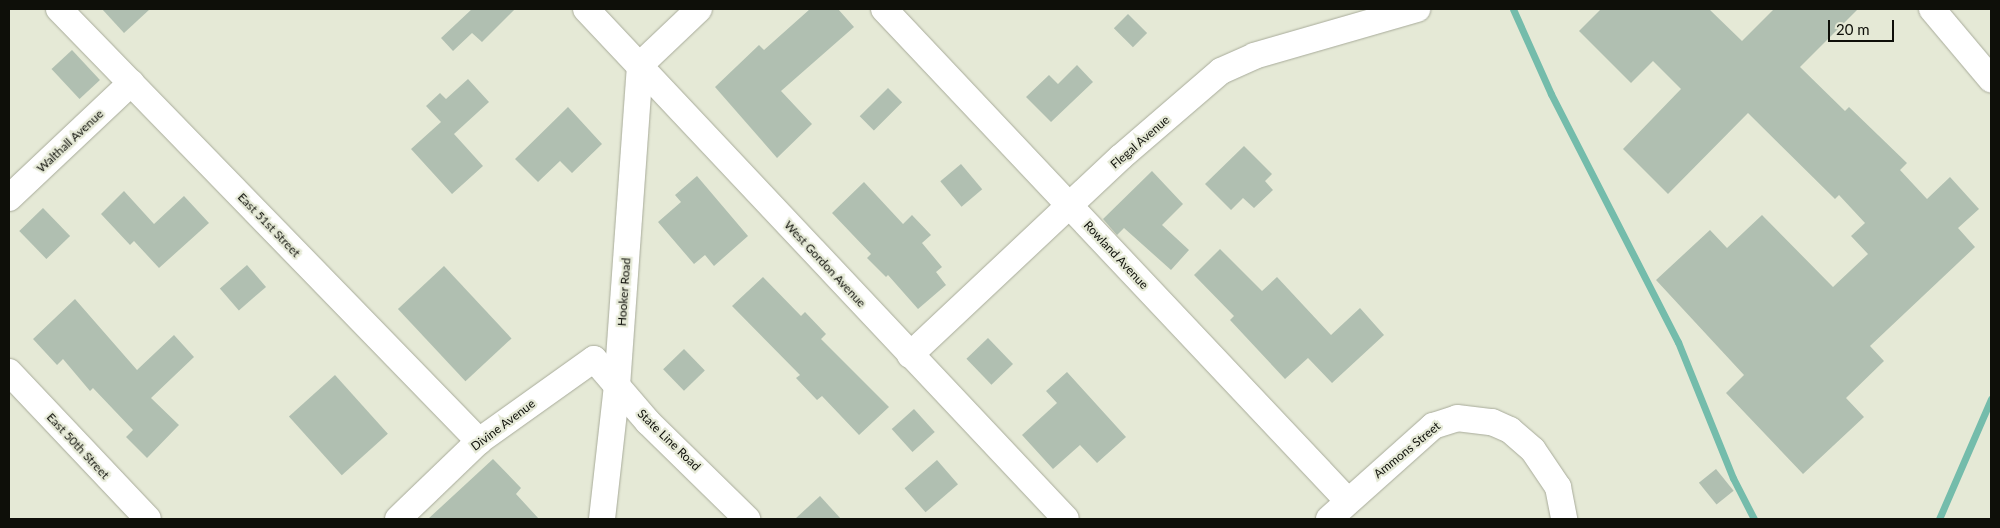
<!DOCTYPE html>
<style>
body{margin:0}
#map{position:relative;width:2000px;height:528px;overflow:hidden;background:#e5e9d6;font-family:Lato,sans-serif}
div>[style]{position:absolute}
.stream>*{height:7px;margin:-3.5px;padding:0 3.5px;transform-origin:3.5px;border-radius:3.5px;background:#74bcab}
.building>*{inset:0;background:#b0bfb1;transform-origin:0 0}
.roads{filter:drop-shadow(0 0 1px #a8ab9a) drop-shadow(0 0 1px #a8ab9a)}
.minor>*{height:26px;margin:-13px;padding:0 13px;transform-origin:13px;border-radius:13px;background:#fff}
span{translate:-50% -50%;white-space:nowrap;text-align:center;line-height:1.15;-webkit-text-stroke:4.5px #e5e9d6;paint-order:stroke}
.street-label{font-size:12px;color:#0e0f09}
.frame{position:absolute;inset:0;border:10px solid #0e0f09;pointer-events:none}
.scale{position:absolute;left:1828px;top:20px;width:66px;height:22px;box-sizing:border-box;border:2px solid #0e0f09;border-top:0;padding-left:6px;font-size:15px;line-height:18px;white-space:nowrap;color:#0e0f09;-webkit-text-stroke:4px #e5e9d6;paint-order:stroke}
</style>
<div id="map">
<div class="stream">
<div style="left:1513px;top:9px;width:93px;rotate:65.9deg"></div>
<div style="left:1551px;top:94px;width:279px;rotate:62.9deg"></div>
<div style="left:1678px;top:342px;width:147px;rotate:68deg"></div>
<div style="left:1733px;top:478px;width:46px;rotate:62.9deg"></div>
<div style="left:1939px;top:519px;width:131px;rotate:-66.6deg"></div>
</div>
<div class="building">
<div style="clip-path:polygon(102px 9px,150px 9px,124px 33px)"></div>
<div style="clip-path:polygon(472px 9px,515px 9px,482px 42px,472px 33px,453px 51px,441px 38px)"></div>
<div style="clip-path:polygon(810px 9px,838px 9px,854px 27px,781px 91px,812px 124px,777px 158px,715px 87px,759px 45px,764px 50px)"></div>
<div style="clip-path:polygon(1601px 9px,1709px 9px,1742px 41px,1774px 9px,1858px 9px,1800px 67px,1845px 111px,1849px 107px,1907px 163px,1900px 170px,1927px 199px,1950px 177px,1979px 209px,1958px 228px,1975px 247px,1870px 346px,1884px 361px,1846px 398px,1864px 417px,1803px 474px,1726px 393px,1744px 375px,1656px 280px,1710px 230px,1727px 248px,1762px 215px,1833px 287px,1868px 254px,1851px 236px,1865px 223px,1839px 195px,1835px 199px,1748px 113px,1668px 194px,1623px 149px,1681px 89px,1653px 61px,1631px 83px,1579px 31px)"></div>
<div style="left:1128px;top:14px;width:27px;height:20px;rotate:45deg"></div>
<div style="left:72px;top:50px;width:41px;height:28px;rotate:47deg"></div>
<div style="clip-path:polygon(1077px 65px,1093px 82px,1051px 122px,1026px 97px,1049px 75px,1058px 84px)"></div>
<div style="clip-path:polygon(468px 79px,489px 102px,454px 134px,483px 166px,452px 194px,411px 149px,441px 122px,426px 106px,440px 93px,446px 99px)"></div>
<div style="left:888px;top:88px;width:20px;height:40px;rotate:45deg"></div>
<div style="clip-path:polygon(568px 107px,602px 144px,572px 173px,560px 161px,538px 182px,515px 159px)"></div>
<div style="clip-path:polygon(1244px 146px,1272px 174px,1265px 181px,1273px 190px,1254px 208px,1243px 198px,1231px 210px,1205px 184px)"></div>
<div style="left:961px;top:164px;width:33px;height:27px;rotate:50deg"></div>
<div style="clip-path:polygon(1152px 171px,1183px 204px,1162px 225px,1189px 250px,1171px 270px,1124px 228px,1117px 235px,1103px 219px)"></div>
<div style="clip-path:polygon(697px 176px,748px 236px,714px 266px,705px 255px,694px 264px,658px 222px,681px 202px,675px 195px)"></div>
<div style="clip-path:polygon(864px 182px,903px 224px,912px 215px,931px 235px,922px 243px,942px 267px,936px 272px,946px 285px,918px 309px,888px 275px,886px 277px,867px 258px,871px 254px,832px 213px)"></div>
<div style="clip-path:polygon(124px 191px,154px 224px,184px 196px,209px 223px,159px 268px,134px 241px,130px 245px,101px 214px)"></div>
<div style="left:43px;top:208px;width:39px;height:33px;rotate:46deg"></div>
<div style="clip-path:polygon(1220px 249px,1262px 291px,1277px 277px,1331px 335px,1360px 308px,1384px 335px,1332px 383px,1308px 358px,1285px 379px,1230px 320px,1234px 316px,1194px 275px)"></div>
<div style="left:247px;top:265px;width:29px;height:36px;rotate:49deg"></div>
<div style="left:444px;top:266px;width:99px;height:63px;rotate:47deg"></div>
<div style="clip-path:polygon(763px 277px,801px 316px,805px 312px,826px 334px,821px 339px,889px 407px,859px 435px,822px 396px,817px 400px,796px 378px,800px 375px,732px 306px)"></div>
<div style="clip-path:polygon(75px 299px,137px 370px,174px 335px,194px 357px,151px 398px,179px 425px,147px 458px,126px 437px,133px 430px,93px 388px,90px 391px,63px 359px,57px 365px,33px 339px)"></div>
<div style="left:988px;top:338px;width:36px;height:30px;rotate:46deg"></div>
<div style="left:684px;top:349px;width:30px;height:29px;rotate:46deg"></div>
<div style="clip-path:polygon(1067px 372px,1126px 437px,1097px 463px,1080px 445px,1053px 469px,1022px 435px,1057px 403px,1046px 391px)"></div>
<div style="left:335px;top:375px;width:79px;height:62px;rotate:48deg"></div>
<div style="left:914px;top:409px;width:31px;height:30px;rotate:48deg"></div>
<div style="clip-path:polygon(493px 459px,521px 488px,516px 494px,539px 519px,428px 519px)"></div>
<div style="left:937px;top:460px;width:32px;height:43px;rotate:49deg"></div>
<div style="left:1716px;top:469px;width:28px;height:22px;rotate:51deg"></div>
<div style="clip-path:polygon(820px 496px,841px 519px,795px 519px)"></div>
</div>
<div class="roads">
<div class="minor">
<div style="left:59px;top:9px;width:603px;rotate:45.81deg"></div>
<div style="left:586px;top:9px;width:700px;rotate:46.74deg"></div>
<div style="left:884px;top:9px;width:676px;rotate:46.68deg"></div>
<div style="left:1932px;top:9px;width:92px;rotate:49.9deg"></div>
<div style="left:9px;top:198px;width:168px;rotate:-43.3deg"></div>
<div style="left:910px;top:355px;width:289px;rotate:-43.2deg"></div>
<div style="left:1121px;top:157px;width:132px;rotate:-40.7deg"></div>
<div style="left:1221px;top:71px;width:36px;rotate:-24deg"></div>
<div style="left:1254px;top:56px;width:170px;rotate:-16.1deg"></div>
<div style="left:9px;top:372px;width:202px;rotate:46.6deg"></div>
<div style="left:398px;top:519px;width:112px;rotate:-43.9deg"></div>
<div style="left:479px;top:441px;width:141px;rotate:-35.5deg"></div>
<div style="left:594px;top:359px;width:83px;rotate:49.4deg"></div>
<div style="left:648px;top:422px;width:139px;rotate:44.4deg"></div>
<div style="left:602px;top:519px;width:134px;rotate:-83.6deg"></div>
<div style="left:617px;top:386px;width:322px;rotate:-85.9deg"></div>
<div style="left:640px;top:65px;width:81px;rotate:-43.5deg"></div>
<div style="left:1329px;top:519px;width:140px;rotate:-41.8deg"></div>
<div style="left:1433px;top:426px;width:25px;rotate:-18deg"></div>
<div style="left:1457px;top:418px;width:35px;rotate:7deg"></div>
<div style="left:1492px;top:422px;width:20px;rotate:24deg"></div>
<div style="left:1510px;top:430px;width:30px;rotate:41deg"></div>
<div style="left:1533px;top:450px;width:45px;rotate:56deg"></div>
<div style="left:1558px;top:487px;width:33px;rotate:79deg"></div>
</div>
</div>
<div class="street-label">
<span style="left:70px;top:141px;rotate:-43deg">Walthall Avenue</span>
<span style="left:1140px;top:142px;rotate:-41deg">Flegal Avenue</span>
<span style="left:269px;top:225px;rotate:46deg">East 51st Street</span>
<span style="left:1116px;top:255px;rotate:47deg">Rowland Avenue</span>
<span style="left:825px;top:264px;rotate:47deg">West Gordon Avenue</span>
<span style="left:624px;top:292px;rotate:-86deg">Hooker Road</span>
<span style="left:503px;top:425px;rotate:-37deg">Divine Avenue</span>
<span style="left:669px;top:440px;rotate:44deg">State Line Road</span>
<span style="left:78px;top:446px;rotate:47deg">East 50th Street</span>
<span style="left:1407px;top:450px;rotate:-39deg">Ammons Street</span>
</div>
<div class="frame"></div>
<div class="scale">20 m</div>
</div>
